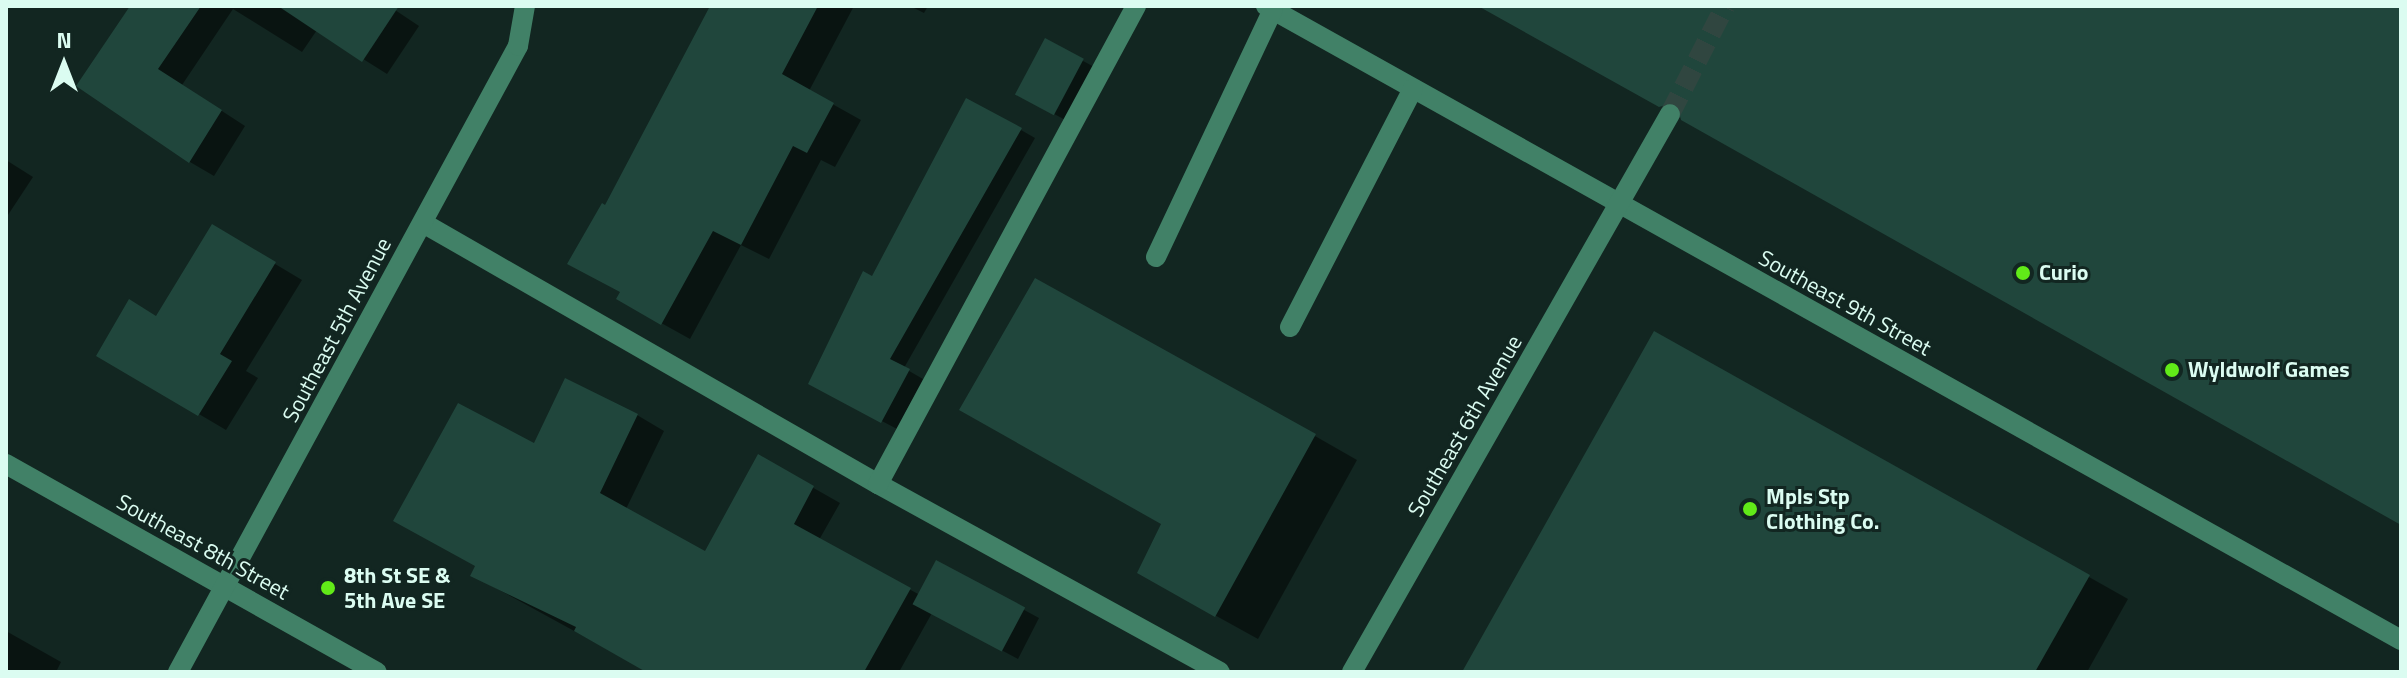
<!DOCTYPE html>
<style>
body{margin:0}
#map{position:relative;width:2407px;height:678px;overflow:hidden;background:#122621;font-family:"Titillium Web",sans-serif}
div>[style]{position:absolute}
.shadow>*{inset:0;background:#0007}
.building>*{inset:0;background:#20463c;transform-origin:0 0}
.minor-tunnel>*{height:20px;margin-top:-10px;transform-origin:0;background:repeating-linear-gradient(90deg,#304640 0 20px,transparent 0 30px)}
.minor>*{height:20px;margin:-10px;padding:0 10px;transform-origin:10px;border-radius:10px;background:#418167}
.dots>*{width:22px;height:22px;translate:-50% -50%;box-sizing:border-box;border:4px solid #122621;border-radius:50%}
span{translate:-50% -50%;white-space:nowrap;text-align:center;line-height:1.15;-webkit-text-stroke:6px #122621;paint-order:stroke}
.poi-label{font-size:22px;color:#dbfcf1;font-weight:700}
.left{translate:0 -50%;text-align:left}
.street-label{font-size:22px;color:#dbfcf1}
.frame{position:absolute;inset:0;border:8px solid #dbfcf1;pointer-events:none}
.north{position:absolute;left:24px;top:24px;width:80px;height:80px;-webkit-text-stroke:6px #122621;paint-order:stroke;rotate:0deg;font-size:22px;font-weight:700;line-height:32px;text-align:center;color:#dbfcf1}
.north::after{content:'';display:block;margin:auto;width:28px;height:36px;background:#dbfcf1;clip-path:polygon(50% 0,100% 100%,50% 72%,0 100%)}
</style>
<div id="map">
<div class="shadow">
<div style="clip-path:polygon(132px 6px,389px 6px,419px 26px,387px 74px,317px 30px,302px 52px,233px 9px,182px 85px,245px 126px,214px 176px,190px 162px)"></div>
<div style="clip-path:polygon(713px 6px,854px 6px,809px 91px,861px 120px,835px 167px,821px 160px,769px 259px,741px 245px,690px 339px,618px 299px,622px 292px,606px 208px)"></div>
<div style="clip-path:polygon(910px 6px,928px 6px,924px 13px)"></div>
<div style="clip-path:polygon(1046px 41px,1098px 69px,1069px 122px,1032px 102px)"></div>
<div style="clip-path:polygon(1021px 130px,1035px 138px,904px 368px,923px 379px,897px 429px,825px 391px,873px 279px)"></div>
<div style="clip-path:polygon(6px 160px,33px 177px,6px 218px)"></div>
<div style="clip-path:polygon(213px 227px,302px 280px,246px 371px,258px 378px,226px 430px,99px 355px,157px 318px)"></div>
<div style="clip-path:polygon(637px 415px,664px 431px,626px 509px,706px 554px,759px 457px,840px 503px,819px 540px,920px 595px,937px 563px,1039px 618px,1018px 659px,932px 613px,899px 672px,649px 672px,472px 575px,534px 446px)"></div>
<div style="clip-path:polygon(1315px 436px,1357px 460px,1258px 639px,1182px 597px)"></div>
<div style="clip-path:polygon(2089px 577px,2128px 599px,2087px 672px,1464px 672px)"></div>
<div style="clip-path:polygon(6px 631px,61px 662px,56px 672px,6px 672px)"></div>
</div>
<div class="building">
<div style="clip-path:polygon(130px 6px,201px 6px,158px 69px,222px 110px,189px 163px,76px 86px)"></div>
<div style="clip-path:polygon(278px 6px,399px 6px,362px 62px)"></div>
<div style="clip-path:polygon(710px 6px,818px 6px,782px 74px,834px 103px,807px 153px,793px 146px,741px 245px,713px 231px,661px 325px,616px 299px,620px 292px,567px 264px,602px 203px,605px 205px)"></div>
<div style="clip-path:polygon(1478px 6px,2401px 6px,2401px 525px,1681px 120px,1676px 102px,1659px 107px)"></div>
<div style="left:1045px;top:38px;width:44px;height:64px;rotate:28deg"></div>
<div style="clip-path:polygon(966px 98px,1022px 128px,890px 359px,910px 369px,881px 423px,808px 384px,863px 271px,872px 276px)"></div>
<div style="clip-path:polygon(212px 224px,276px 262px,220px 354px,232px 361px,198px 416px,96px 356px,129px 299px,156px 316px)"></div>
<div style="clip-path:polygon(1035px 278px,1316px 434px,1215px 617px,1137px 573px,1161px 524px,959px 410px)"></div>
<div style="clip-path:polygon(1654px 331px,2090px 575px,2035px 672px,1462px 672px)"></div>
<div style="clip-path:polygon(565px 378px,638px 414px,600px 493px,705px 551px,758px 454px,814px 486px,794px 524px,911px 588px,864px 672px,646px 672px,574px 631px,576px 627px,470px 576px,475px 566px,393px 521px,458px 403px,534px 443px)"></div>
<div style="left:936px;top:560px;width:101px;height:50px;rotate:28deg"></div>
</div>
<div class="minor-tunnel">
<div style="left:1670px;top:114px;width:121px;rotate:-63deg"></div>
</div>
<div class="minor">
<div style="left:1266px;top:6px;width:1300px;rotate:29.19deg"></div>
<div style="left:423px;top:223px;width:525px;rotate:29.84deg"></div>
<div style="left:878px;top:484px;width:390px;rotate:28.8deg"></div>
<div style="left:1156px;top:257px;width:273px;rotate:-64.7deg"></div>
<div style="left:1290px;top:327px;width:268px;rotate:-62.7deg"></div>
<div style="left:6px;top:464px;width:425px;rotate:29.3deg"></div>
<div style="left:878px;top:484px;width:543px;rotate:-61.64deg"></div>
<div style="left:178px;top:672px;width:712px;rotate:-61.49deg"></div>
<div style="left:518px;top:46px;width:41px;rotate:-80.1deg"></div>
<div style="left:1352px;top:672px;width:642px;rotate:-60.32deg"></div>
</div>
<div class="dots">
<div style="left:2023px;top:273px;background:#61ea18"></div>
<div style="left:2172px;top:370px;background:#61ea18"></div>
<div style="left:1750px;top:509px;background:#61ea18"></div>
<div style="left:328px;top:588px;background:#61ea18"></div>
</div>
<div class="poi-label">
<span class="left" style="left:2039px;top:273px">Curio</span>
<span class="left" style="left:2188px;top:370px">Wyldwolf Games</span>
<span class="left" style="left:1766px;top:509px">Mpls Stp<br>Clothing Co.</span>
<span class="left" style="left:344px;top:588px">8th St SE &amp;<br>5th Ave SE</span>
</div>
<div class="street-label">
<span style="left:1845px;top:303px;rotate:29deg">Southeast 9th Street</span>
<span style="left:337px;top:330px;rotate:-62deg">Southeast 5th Avenue</span>
<span style="left:1465px;top:426px;rotate:-60deg">Southeast 6th Avenue</span>
<span style="left:203px;top:547px;rotate:29deg">Southeast 8th Street</span>
</div>
<div class="frame"></div>
<div class="north">N</div>
</div>
